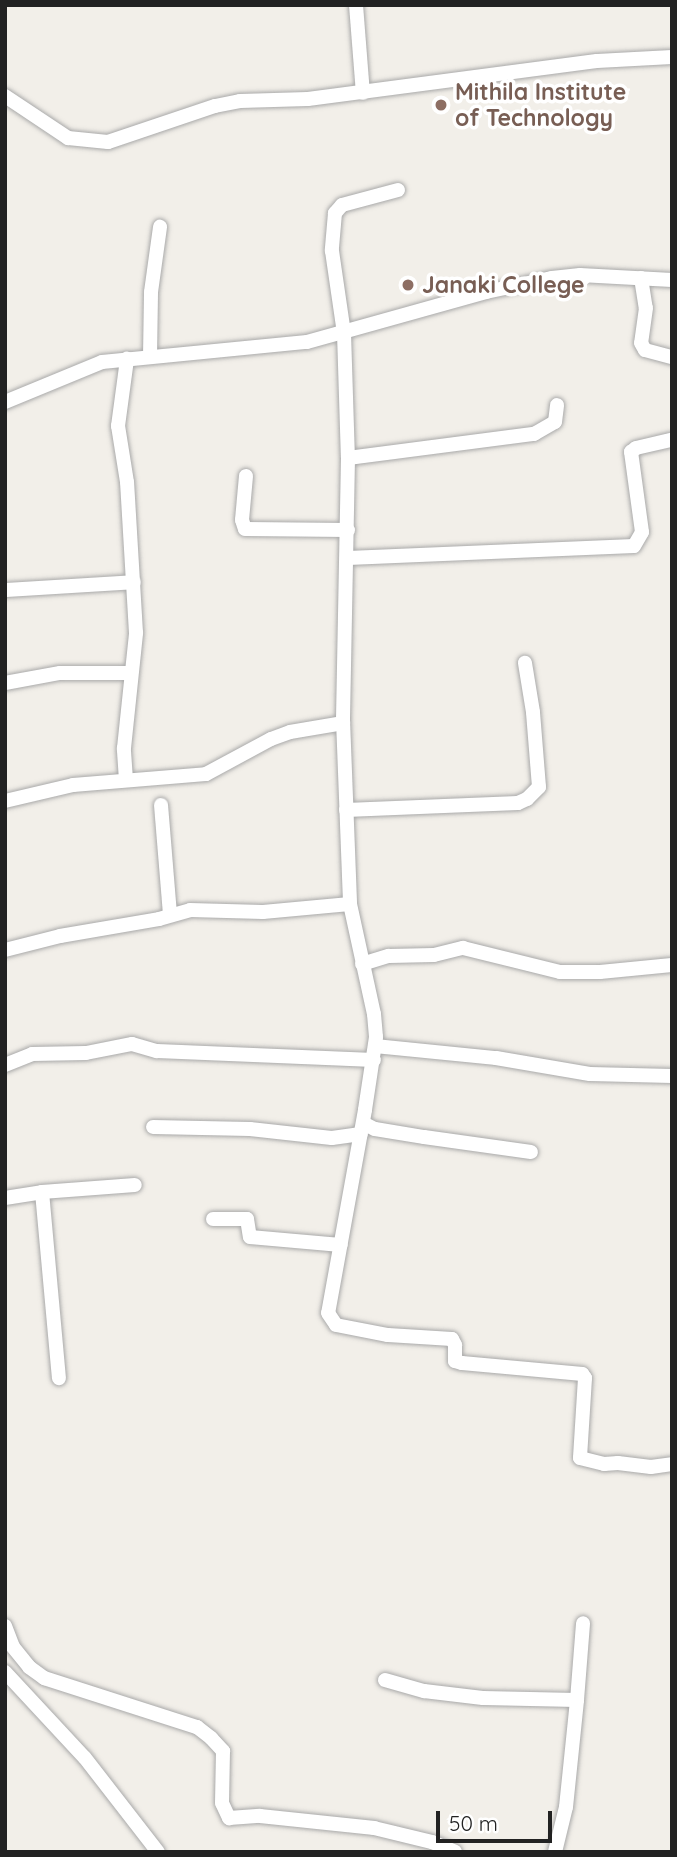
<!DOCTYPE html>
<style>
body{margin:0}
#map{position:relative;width:677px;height:1857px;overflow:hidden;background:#f2efe9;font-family:Quicksand,sans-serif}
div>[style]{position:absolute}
.roads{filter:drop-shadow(0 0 2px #a9a9a9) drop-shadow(0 0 2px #a9a9a9)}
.street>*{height:14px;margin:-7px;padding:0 7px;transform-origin:7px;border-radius:7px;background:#fff}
.dots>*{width:19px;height:19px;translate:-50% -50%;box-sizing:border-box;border:4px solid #fff;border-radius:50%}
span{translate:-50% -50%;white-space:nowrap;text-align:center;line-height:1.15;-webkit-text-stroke:7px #fff;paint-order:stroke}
.education-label{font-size:23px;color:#785e54;font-weight:700}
.left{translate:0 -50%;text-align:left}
.frame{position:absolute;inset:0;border:7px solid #222;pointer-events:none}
.scale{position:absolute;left:436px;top:1811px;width:116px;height:32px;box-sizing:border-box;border:4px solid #222;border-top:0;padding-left:9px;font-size:21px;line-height:24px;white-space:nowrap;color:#222;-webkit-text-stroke:5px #fff;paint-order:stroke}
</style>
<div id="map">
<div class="roads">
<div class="street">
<div style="left:356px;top:5px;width:88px;rotate:85.5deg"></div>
<div style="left:5px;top:96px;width:76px;rotate:33.7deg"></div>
<div style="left:68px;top:138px;width:40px;rotate:5.7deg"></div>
<div style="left:108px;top:142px;width:113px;rotate:-18.6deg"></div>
<div style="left:215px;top:106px;width:25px;rotate:-11deg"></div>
<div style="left:240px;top:101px;width:68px;rotate:-1.7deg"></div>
<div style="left:308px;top:99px;width:291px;rotate:-7.5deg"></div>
<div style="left:597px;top:61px;width:75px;rotate:-3.1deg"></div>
<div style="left:398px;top:190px;width:58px;rotate:165deg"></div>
<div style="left:342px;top:205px;width:11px;rotate:131deg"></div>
<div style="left:335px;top:213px;width:38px;rotate:95deg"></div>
<div style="left:332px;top:251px;width:83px;rotate:81.7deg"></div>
<div style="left:344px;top:333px;width:125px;rotate:88.2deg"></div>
<div style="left:348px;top:458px;width:262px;rotate:91.1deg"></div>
<div style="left:343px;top:720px;width:184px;rotate:87.8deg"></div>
<div style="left:350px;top:904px;width:113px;rotate:77.7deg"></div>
<div style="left:374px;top:1014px;width:23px;rotate:85deg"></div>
<div style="left:376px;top:1037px;width:74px;rotate:98.6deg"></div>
<div style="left:365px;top:1110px;width:206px;rotate:100.3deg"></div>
<div style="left:328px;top:1313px;width:14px;rotate:56deg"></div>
<div style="left:336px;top:1325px;width:53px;rotate:10.9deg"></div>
<div style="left:388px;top:1335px;width:64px;rotate:3.6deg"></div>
<div style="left:452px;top:1339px;width:7px;rotate:63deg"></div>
<div style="left:455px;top:1345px;width:16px;rotate:90deg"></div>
<div style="left:455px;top:1361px;width:7px;rotate:16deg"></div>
<div style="left:462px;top:1363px;width:121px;rotate:5.2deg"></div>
<div style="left:582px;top:1374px;width:5px;rotate:53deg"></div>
<div style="left:585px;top:1378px;width:80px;rotate:93.6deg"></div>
<div style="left:580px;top:1458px;width:25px;rotate:14deg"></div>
<div style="left:604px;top:1464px;width:14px;rotate:-4deg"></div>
<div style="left:618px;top:1463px;width:33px;rotate:7deg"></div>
<div style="left:651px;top:1467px;width:21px;rotate:-8deg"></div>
<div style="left:641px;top:278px;width:30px;rotate:81deg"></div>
<div style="left:646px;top:308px;width:35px;rotate:98deg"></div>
<div style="left:641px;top:343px;width:8px;rotate:60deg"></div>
<div style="left:645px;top:350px;width:28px;rotate:15deg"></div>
<div style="left:150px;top:357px;width:65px;rotate:-89.1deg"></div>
<div style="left:151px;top:292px;width:66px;rotate:-82.1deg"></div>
<div style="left:5px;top:402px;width:105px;rotate:-22.4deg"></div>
<div style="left:102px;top:362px;width:206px;rotate:-5.6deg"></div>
<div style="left:307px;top:342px;width:186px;rotate:-15.6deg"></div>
<div style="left:486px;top:292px;width:67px;rotate:-12deg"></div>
<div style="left:552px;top:278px;width:28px;rotate:-6deg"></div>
<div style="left:580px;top:275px;width:92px;rotate:3.1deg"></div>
<div style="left:348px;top:458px;width:188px;rotate:-7.4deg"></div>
<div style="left:534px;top:434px;width:24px;rotate:-30deg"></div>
<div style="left:555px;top:422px;width:17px;rotate:-83deg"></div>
<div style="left:246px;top:476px;width:44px;rotate:95.2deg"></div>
<div style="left:242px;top:520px;width:9px;rotate:72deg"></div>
<div style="left:245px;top:529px;width:103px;rotate:0.6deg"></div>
<div style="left:348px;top:558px;width:286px;rotate:-2.4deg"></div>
<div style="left:634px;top:546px;width:16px;rotate:-60deg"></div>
<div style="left:642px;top:532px;width:81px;rotate:-97.8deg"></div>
<div style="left:631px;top:452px;width:6px;rotate:-39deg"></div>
<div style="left:636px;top:448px;width:37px;rotate:-13deg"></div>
<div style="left:5px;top:590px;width:129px;rotate:-3.5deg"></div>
<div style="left:5px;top:683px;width:56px;rotate:-10.3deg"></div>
<div style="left:60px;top:673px;width:71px"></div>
<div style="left:126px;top:780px;width:32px;rotate:-94deg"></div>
<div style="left:124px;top:748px;width:116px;rotate:-84deg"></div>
<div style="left:136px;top:633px;width:151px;rotate:-93.4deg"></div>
<div style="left:127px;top:482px;width:57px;rotate:-99.1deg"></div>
<div style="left:118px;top:426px;width:68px;rotate:-82.3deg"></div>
<div style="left:5px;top:801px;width:70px;rotate:-13.2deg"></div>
<div style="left:73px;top:785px;width:133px;rotate:-4.7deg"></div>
<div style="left:206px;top:774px;width:74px;rotate:-28.3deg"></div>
<div style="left:271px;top:739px;width:20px;rotate:-20deg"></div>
<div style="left:290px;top:732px;width:54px;rotate:-9.6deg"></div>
<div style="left:161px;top:805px;width:110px;rotate:85.3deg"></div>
<div style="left:346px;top:810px;width:172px;rotate:-2.3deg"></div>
<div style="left:518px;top:803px;width:10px;rotate:-24deg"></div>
<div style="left:527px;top:799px;width:17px;rotate:-45deg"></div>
<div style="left:539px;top:787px;width:75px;rotate:-94.6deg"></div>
<div style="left:533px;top:712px;width:50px;rotate:-99.3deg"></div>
<div style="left:5px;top:950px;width:57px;rotate:-14.3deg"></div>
<div style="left:60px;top:936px;width:100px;rotate:-9.7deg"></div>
<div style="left:159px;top:919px;width:32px;rotate:-16deg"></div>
<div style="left:190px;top:910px;width:73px;rotate:1.6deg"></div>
<div style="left:263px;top:912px;width:87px;rotate:-5.3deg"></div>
<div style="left:362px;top:964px;width:28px;rotate:-17deg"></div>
<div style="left:389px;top:956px;width:45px;rotate:-1.3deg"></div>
<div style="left:434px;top:955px;width:30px;rotate:-14deg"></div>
<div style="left:463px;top:948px;width:100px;rotate:13.9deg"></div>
<div style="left:560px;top:972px;width:40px"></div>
<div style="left:600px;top:972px;width:72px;rotate:-5.6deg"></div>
<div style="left:375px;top:1046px;width:122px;rotate:5.7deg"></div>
<div style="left:496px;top:1058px;width:95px;rotate:9.7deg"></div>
<div style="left:590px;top:1074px;width:82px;rotate:1.4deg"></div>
<div style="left:5px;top:1065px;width:29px;rotate:-22deg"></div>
<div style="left:32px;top:1054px;width:54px;rotate:-1.1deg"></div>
<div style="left:86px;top:1053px;width:47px;rotate:-11.1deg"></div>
<div style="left:132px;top:1044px;width:26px;rotate:16deg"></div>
<div style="left:157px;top:1051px;width:217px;rotate:2.4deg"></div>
<div style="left:363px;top:1123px;width:13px;rotate:27deg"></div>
<div style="left:375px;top:1129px;width:50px;rotate:9.3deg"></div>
<div style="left:424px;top:1137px;width:108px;rotate:8deg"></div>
<div style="left:153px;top:1127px;width:97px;rotate:1.2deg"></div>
<div style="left:250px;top:1129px;width:82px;rotate:6.3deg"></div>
<div style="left:332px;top:1138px;width:29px;rotate:-8deg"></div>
<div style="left:42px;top:1192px;width:187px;rotate:84.8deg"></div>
<div style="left:5px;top:1198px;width:37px;rotate:-9deg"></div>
<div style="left:42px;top:1192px;width:93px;rotate:-4.3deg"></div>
<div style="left:213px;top:1219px;width:34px"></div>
<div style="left:247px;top:1219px;width:18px;rotate:81deg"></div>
<div style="left:250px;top:1237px;width:91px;rotate:5deg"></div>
<div style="left:5px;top:1626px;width:22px;rotate:69deg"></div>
<div style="left:13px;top:1647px;width:26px;rotate:51deg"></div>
<div style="left:29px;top:1667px;width:19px;rotate:36deg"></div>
<div style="left:44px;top:1678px;width:161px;rotate:17.8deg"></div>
<div style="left:197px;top:1727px;width:18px;rotate:38deg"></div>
<div style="left:211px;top:1738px;width:18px;rotate:47deg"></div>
<div style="left:223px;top:1751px;width:52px;rotate:91.1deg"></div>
<div style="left:222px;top:1803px;width:17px;rotate:65deg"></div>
<div style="left:229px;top:1818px;width:31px;rotate:-4deg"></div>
<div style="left:260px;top:1816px;width:115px;rotate:6deg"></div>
<div style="left:374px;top:1828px;width:60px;rotate:13.6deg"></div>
<div style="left:432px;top:1842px;width:25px;rotate:23deg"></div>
<div style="left:5px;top:1672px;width:117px;rotate:47.1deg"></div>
<div style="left:85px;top:1758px;width:119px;rotate:52.2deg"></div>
<div style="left:385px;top:1680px;width:41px;rotate:15.8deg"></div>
<div style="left:424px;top:1691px;width:59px;rotate:6.8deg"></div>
<div style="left:483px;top:1698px;width:94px;rotate:1.2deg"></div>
<div style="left:577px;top:1700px;width:77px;rotate:-85.5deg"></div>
<div style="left:555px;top:1852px;width:46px;rotate:-76.3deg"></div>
<div style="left:566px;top:1807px;width:108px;rotate:-84.1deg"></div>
</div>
</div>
<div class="dots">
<div style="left:441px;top:105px;background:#8d6e63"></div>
<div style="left:408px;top:285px;background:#8d6e63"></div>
</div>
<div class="education-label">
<span class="left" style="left:455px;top:105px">Mithila Institute<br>of Technology</span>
<span class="left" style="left:422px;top:285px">Janaki College</span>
</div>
<div class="frame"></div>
<div class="scale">50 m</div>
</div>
